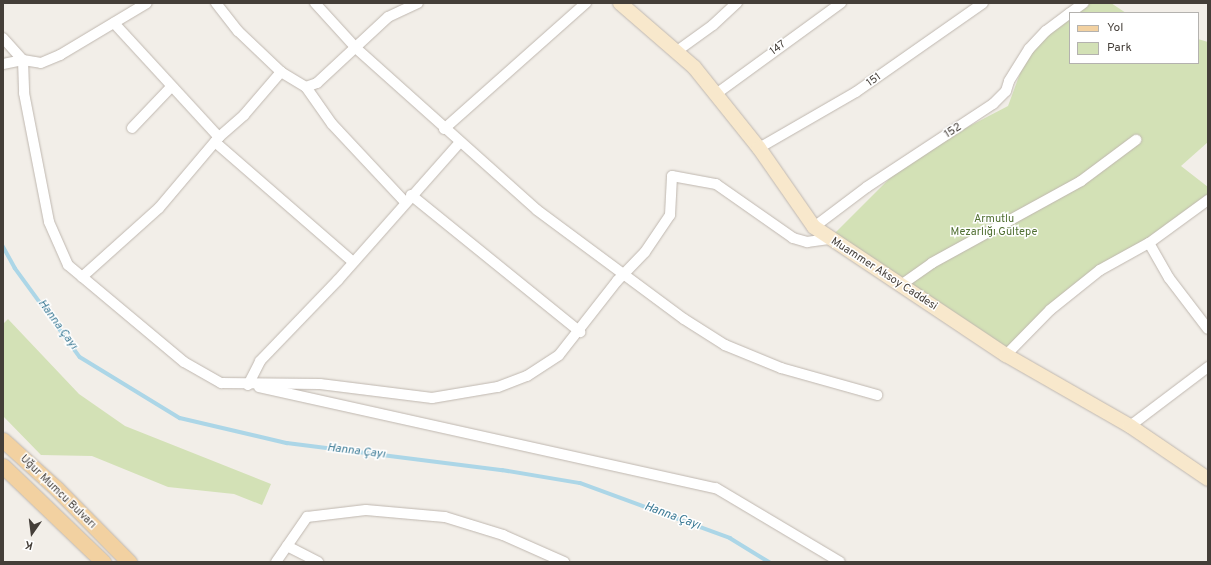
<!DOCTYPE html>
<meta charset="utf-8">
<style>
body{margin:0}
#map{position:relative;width:1211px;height:565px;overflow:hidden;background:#f2eee8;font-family:Overpass,sans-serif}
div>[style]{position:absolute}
.green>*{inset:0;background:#d3e1b6}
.stream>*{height:3.5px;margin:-1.75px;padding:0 1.75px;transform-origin:1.75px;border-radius:1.75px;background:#acd6e7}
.roads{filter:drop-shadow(0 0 1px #bfb7af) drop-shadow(0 0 1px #bfb7af)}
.street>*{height:10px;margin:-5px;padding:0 5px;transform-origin:5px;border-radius:5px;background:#fff}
.secondary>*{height:14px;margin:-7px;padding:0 7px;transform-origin:7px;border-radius:7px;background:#f8e8cc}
.primary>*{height:15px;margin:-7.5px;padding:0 7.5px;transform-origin:7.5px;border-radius:7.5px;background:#f2d1a1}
span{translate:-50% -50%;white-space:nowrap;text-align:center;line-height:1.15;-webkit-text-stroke:3px #fff;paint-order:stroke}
.street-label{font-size:11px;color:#443e38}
.park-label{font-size:11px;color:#506f32}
.water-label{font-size:12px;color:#3a7994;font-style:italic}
.frame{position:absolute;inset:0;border:4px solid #443e38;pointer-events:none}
.legend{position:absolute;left:1069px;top:12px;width:130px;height:52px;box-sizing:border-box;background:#fff;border:1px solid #b4b2af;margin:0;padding:5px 7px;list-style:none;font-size:12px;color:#443e38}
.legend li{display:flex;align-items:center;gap:8px;height:20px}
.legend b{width:20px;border:1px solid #b4b2af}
.north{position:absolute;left:12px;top:513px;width:40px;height:40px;-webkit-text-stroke:3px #fff;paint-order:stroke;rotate:194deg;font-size:11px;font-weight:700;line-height:16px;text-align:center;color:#443e38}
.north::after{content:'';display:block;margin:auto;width:14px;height:18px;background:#443e38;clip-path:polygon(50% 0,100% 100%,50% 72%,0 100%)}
</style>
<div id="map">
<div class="green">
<div style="clip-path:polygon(1085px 3px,1111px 3px,1126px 13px,1073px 13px)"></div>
<div style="clip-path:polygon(1070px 16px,1070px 63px,1198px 63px,1198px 39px,1208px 42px,1208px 142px,1181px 166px,1208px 187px,1208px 200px,1100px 270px,1006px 355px,832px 236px,912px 156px,1008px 106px,1029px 49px)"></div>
<div style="clip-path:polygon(8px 319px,79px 394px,125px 426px,271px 484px,262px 505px,234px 494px,168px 487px,92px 456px,41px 455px,3px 416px,3px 324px)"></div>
</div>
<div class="stream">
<div style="left:3px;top:246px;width:25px;rotate:61deg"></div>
<div style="left:15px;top:268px;width:110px;rotate:53.9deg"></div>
<div style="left:80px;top:357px;width:117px;rotate:31.4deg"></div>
<div style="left:180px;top:418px;width:110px;rotate:13.2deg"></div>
<div style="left:287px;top:443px;width:217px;rotate:7.2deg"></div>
<div style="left:502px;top:470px;width:79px;rotate:9.5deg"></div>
<div style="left:580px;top:483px;width:160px;rotate:20.1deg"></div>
<div style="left:730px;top:538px;width:46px;rotate:31.6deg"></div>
</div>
<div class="roads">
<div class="street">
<div style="left:216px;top:3px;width:36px;rotate:52deg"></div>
<div style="left:238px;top:31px;width:59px;rotate:43.6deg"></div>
<div style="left:281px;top:72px;width:29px;rotate:31deg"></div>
<div style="left:306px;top:87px;width:12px;rotate:-20deg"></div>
<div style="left:317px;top:83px;width:97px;rotate:-42.9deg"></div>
<div style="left:388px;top:17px;width:33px;rotate:-25deg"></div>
<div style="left:315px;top:3px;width:62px;rotate:47.6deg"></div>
<div style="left:357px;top:49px;width:241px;rotate:41.8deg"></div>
<div style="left:537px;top:210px;width:183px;rotate:36.6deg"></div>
<div style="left:684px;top:319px;width:49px;rotate:32.4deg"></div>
<div style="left:725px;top:345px;width:61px;rotate:22.3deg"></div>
<div style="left:781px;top:368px;width:100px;rotate:15.7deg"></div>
<div style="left:1070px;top:13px;width:17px;rotate:-36deg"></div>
<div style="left:114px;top:23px;width:155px;rotate:47.4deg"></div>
<div style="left:3px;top:38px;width:30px;rotate:48deg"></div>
<div style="left:23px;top:60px;width:33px;rotate:88deg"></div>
<div style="left:24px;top:93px;width:131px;rotate:79deg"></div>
<div style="left:49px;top:222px;width:47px;rotate:66.2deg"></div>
<div style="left:68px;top:265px;width:151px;rotate:39.9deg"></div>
<div style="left:184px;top:362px;width:43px;rotate:29.6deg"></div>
<div style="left:221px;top:383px;width:99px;rotate:0.6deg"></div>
<div style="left:320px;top:384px;width:113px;rotate:7.1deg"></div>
<div style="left:432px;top:398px;width:67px;rotate:-9.5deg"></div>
<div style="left:498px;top:387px;width:31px;rotate:-21deg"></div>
<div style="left:527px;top:376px;width:38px;rotate:-33deg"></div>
<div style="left:559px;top:355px;width:94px;rotate:-51.9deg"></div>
<div style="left:617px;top:281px;width:40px;rotate:-46deg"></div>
<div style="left:645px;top:252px;width:45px;rotate:-56deg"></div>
<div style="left:670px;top:215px;width:39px;rotate:-87deg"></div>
<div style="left:672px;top:176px;width:45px;rotate:10.3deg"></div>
<div style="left:716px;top:184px;width:94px;rotate:35deg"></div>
<div style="left:793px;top:238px;width:15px;rotate:16deg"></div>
<div style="left:807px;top:242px;width:22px;rotate:-8deg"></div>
<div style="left:677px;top:51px;width:44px;rotate:-35.8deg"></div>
<div style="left:713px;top:25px;width:33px;rotate:-43deg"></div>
<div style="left:3px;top:64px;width:20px;rotate:-11deg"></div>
<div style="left:23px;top:60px;width:18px;rotate:9deg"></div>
<div style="left:41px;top:63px;width:21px;rotate:-23deg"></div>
<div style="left:60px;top:55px;width:101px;rotate:-30.9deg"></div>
<div style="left:306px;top:87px;width:45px;rotate:54.9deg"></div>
<div style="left:332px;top:124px;width:107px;rotate:46.9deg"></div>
<div style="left:716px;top:94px;width:155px;rotate:-36.1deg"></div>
<div style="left:132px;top:128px;width:57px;rotate:-46.4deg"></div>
<div style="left:444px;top:129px;width:190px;rotate:-41.6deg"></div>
<div style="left:215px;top:142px;width:183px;rotate:41deg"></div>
<div style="left:759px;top:148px;width:112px;rotate:-30deg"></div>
<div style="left:856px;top:92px;width:155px;rotate:-35deg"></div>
<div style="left:411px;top:195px;width:218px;rotate:39deg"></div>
<div style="left:814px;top:227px;width:66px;rotate:-37deg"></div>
<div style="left:867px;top:187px;width:151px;rotate:-33.4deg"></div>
<div style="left:993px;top:104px;width:18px;rotate:-45deg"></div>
<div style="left:1006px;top:91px;width:10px;rotate:-73deg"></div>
<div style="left:1009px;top:81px;width:38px;rotate:-58deg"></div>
<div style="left:1029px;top:49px;width:25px;rotate:-47deg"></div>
<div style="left:1046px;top:31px;width:30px;rotate:-37deg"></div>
<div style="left:1149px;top:243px;width:40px;rotate:60.3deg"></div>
<div style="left:1169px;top:278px;width:64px;rotate:52.6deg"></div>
<div style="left:82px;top:277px;width:103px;rotate:-41.9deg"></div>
<div style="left:159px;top:208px;width:93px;rotate:-49.8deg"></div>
<div style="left:219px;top:137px;width:33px;rotate:-41deg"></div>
<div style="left:244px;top:115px;width:57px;rotate:-49.3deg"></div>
<div style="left:901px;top:285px;width:38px;rotate:-35deg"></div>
<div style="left:932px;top:263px;width:170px;rotate:-28.8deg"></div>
<div style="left:1081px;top:181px;width:69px;rotate:-36.7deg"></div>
<div style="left:1006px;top:355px;width:63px;rotate:-45.6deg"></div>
<div style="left:1050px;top:310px;width:64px;rotate:-38.7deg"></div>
<div style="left:1100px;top:270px;width:56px;rotate:-28.9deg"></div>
<div style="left:1149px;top:243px;width:73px;rotate:-36.1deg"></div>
<div style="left:248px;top:385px;width:27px;rotate:-63deg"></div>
<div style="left:260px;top:361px;width:112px;rotate:-46.1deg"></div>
<div style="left:338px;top:280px;width:183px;rotate:-48.5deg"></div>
<div style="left:259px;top:387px;width:468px;rotate:12.5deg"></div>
<div style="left:716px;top:488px;width:144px;rotate:30.8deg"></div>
<div style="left:1130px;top:426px;width:98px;rotate:-37.1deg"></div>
<div style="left:287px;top:546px;width:35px;rotate:27deg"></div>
<div style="left:276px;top:562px;width:55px;rotate:-55.4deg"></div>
<div style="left:307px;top:517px;width:59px;rotate:-6.8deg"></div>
<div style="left:366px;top:510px;width:79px;rotate:5.1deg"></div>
<div style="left:445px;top:517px;width:61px;rotate:17.2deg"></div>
<div style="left:503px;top:535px;width:67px;rotate:23.9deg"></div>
</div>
<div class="secondary">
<div style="left:620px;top:3px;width:98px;rotate:40.9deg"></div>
<div style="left:694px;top:67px;width:104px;rotate:51.3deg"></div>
<div style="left:759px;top:148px;width:96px;rotate:55.2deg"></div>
<div style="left:814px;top:227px;width:231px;rotate:33.7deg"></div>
<div style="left:1006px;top:355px;width:143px;rotate:29.8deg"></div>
<div style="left:1130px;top:426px;width:94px;rotate:34.2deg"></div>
</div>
<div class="primary">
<div style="left:3px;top:440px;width:73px;rotate:42.2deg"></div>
<div style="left:57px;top:489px;width:103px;rotate:45.4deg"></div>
<div style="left:3px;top:466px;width:139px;rotate:43.8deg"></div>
</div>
</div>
<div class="street-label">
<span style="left:778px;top:48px;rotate:-37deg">147</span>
<span style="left:874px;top:80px;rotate:-36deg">151</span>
<span style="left:953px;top:131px;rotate:-32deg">152</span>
<span style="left:884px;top:274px;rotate:33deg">Muammer Aksoy Caddesi</span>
<span style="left:58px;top:492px;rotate:44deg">Uğur Mumcu Bulvarı</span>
</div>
<div class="park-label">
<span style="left:994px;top:226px">Armutlu<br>Mezarlığı Gültepe</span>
</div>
<div class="water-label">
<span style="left:57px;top:325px;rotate:54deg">Hanna Çayı</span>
<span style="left:356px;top:452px;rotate:7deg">Hanna Çayı</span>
<span style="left:672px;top:517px;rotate:20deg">Hanna Çayı</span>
</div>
<div class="frame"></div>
<ul class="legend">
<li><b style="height:5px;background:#f2d1a1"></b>Yol</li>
<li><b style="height:11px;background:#d3e1b6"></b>Park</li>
</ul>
<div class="north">K</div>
</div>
